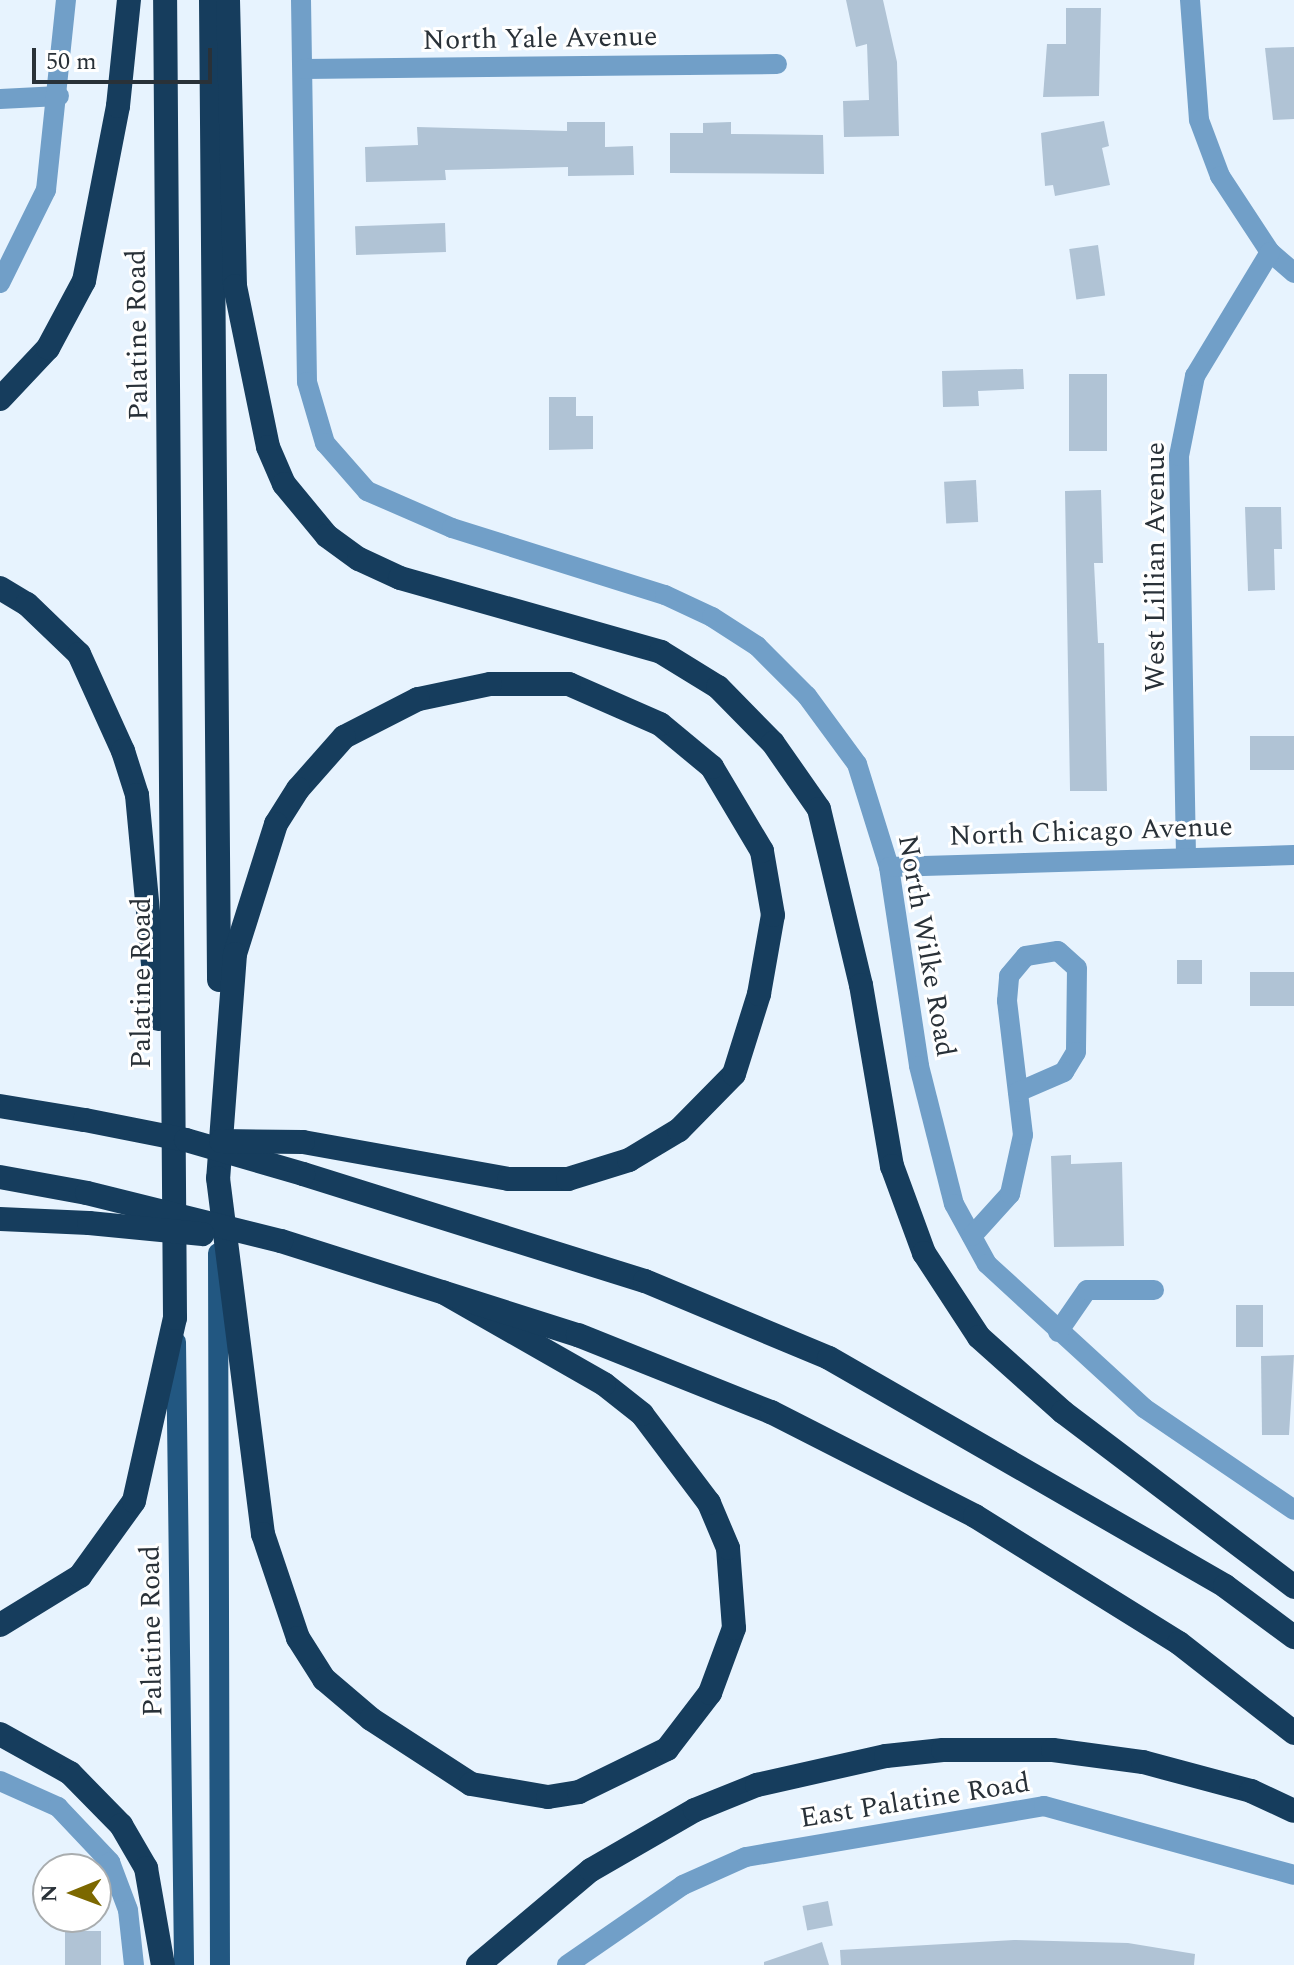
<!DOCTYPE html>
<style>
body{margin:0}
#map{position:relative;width:1294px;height:1965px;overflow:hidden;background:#e7f3fe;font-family:Spectral,serif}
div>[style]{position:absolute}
.building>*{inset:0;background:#b0c3d5;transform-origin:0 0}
.minor>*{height:20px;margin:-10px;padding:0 10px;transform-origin:10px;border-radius:10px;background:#719fc8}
.major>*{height:20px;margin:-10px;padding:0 10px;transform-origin:10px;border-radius:10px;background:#225781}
.highway>*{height:24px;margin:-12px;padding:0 12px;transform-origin:12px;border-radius:12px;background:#163d5d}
.highway-bridge>*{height:24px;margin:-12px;padding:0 12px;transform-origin:12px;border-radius:12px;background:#163d5d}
span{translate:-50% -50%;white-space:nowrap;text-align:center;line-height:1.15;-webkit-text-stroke:6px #fff;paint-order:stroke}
.street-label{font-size:28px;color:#293138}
.north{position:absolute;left:32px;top:1853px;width:80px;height:80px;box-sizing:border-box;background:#fff;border:2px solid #a9adaf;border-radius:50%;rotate:269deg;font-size:22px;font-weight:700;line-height:32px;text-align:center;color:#293138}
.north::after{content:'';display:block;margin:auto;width:28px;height:36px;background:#7c6800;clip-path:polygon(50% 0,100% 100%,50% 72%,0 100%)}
.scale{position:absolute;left:32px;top:48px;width:180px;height:36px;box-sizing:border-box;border:4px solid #293138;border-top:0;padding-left:10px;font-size:24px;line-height:28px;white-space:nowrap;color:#293138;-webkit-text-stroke:6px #fff;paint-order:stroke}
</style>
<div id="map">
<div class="building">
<div style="clip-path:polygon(846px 0,883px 0,897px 62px,899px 136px,844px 137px,843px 101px,869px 100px,867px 44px,856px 47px)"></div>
<div style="clip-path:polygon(1066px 8px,1101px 8px,1099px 96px,1043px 97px,1047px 44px,1066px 44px)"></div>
<div style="clip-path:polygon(1294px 47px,1294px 119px,1273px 120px,1265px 48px)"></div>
<div style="clip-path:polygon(1104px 121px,1109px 146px,1102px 148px,1110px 185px,1055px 196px,1053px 185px,1045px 186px,1041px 133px)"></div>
<div style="clip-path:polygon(567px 122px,605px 122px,605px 147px,633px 146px,634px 175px,568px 176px,568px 167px,445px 170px,446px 180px,366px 182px,365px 147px,418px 145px,417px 127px,567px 131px)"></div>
<div style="clip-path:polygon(731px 122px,731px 134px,823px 135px,824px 174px,670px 173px,670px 133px,703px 133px,703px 123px)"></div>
<div style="left:445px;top:223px;width:29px;height:90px;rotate:88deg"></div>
<div style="left:1098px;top:245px;width:51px;height:29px;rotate:82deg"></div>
<div style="clip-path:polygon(1023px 369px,1024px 389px,978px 391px,979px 406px,943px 407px,942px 371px)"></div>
<div style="left:1069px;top:374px;width:38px;height:77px"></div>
<div style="clip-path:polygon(549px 397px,576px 397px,576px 416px,593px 416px,593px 449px,549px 450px)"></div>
<div style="left:976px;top:480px;width:42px;height:32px;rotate:87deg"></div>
<div style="clip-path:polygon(1101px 490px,1103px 563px,1094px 563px,1098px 643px,1104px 643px,1107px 791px,1070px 791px,1065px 491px)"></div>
<div style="clip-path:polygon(1245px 507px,1281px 507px,1282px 549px,1274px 549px,1275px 590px,1248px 591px)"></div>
<div style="left:1294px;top:736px;width:34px;height:44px;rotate:90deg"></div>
<div style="left:1177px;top:960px;width:25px;height:24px"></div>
<div style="left:1294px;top:972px;width:34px;height:44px;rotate:90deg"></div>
<div style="clip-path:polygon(1071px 1155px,1071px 1164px,1122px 1162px,1124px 1246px,1054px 1247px,1051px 1156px)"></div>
<div style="left:1263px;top:1305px;width:42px;height:27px;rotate:90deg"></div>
<div style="clip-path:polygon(1294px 1355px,1289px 1435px,1262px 1435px,1261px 1356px)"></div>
<div style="left:828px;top:1901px;width:25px;height:26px;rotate:79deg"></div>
<div style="left:65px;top:1931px;width:36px;height:34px"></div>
<div style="clip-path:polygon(1014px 1940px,1128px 1943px,1195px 1954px,1194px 1965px,841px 1965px,840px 1950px)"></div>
<div style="clip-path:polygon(822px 1942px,829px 1965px,764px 1965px,764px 1962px)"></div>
</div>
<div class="minor">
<div style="left:301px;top:0;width:382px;rotate:89.1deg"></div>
<div style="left:307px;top:382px;width:64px;rotate:73.6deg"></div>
<div style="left:325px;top:443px;width:64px;rotate:48.8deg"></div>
<div style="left:367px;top:491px;width:93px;rotate:23.5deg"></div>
<div style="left:452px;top:528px;width:223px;rotate:17.5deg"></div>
<div style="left:665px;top:595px;width:52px;rotate:25.1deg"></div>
<div style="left:712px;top:617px;width:54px;rotate:32.8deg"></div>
<div style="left:757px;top:646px;width:71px;rotate:45deg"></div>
<div style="left:807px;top:696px;width:84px;rotate:53.7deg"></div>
<div style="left:857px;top:764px;width:108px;rotate:72.7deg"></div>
<div style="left:889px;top:867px;width:201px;rotate:81.4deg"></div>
<div style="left:919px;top:1066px;width:142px;rotate:75.8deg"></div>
<div style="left:954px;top:1204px;width:68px;rotate:61.2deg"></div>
<div style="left:987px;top:1264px;width:213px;rotate:42.5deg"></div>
<div style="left:1144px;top:1408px;width:181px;rotate:34.2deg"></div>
<div style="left:1190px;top:0;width:120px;rotate:85.7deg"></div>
<div style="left:1199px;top:120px;width:60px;rotate:69.4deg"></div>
<div style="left:1220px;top:176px;width:91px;rotate:56.7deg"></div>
<div style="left:1270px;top:252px;width:32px;rotate:41deg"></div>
<div style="left:304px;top:69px;width:473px;rotate:-0.6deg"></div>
<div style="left:0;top:99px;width:59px;rotate:-2.9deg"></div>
<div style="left:0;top:283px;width:104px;rotate:-63.7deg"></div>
<div style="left:46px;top:190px;width:191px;rotate:-84deg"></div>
<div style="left:1186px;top:856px;width:400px;rotate:-91deg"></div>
<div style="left:1179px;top:456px;width:82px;rotate:-78.7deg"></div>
<div style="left:1195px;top:376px;width:145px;rotate:-58.8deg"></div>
<div style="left:889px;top:867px;width:405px;rotate:-1.7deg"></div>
<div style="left:972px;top:1236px;width:57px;rotate:-47.9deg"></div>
<div style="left:1010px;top:1194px;width:60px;rotate:-77.6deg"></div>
<div style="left:1023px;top:1135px;width:135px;rotate:-96.8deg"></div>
<div style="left:1007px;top:1001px;width:25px;rotate:-85deg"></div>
<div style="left:1009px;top:976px;width:26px;rotate:-50deg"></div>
<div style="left:1026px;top:956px;width:32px;rotate:-9deg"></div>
<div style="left:1058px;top:951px;width:25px;rotate:42deg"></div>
<div style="left:1077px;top:968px;width:84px;rotate:90.7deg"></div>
<div style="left:1076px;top:1052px;width:23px;rotate:121deg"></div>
<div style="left:1064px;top:1072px;width:50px;rotate:156.5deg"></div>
<div style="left:1058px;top:1332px;width:51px;rotate:-55.4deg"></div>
<div style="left:1087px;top:1290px;width:67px"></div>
<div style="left:0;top:1781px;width:64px;rotate:24.1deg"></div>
<div style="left:58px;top:1807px;width:76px;rotate:46.6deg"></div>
<div style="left:110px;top:1862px;width:51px;rotate:69.4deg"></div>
<div style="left:128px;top:1910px;width:55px;rotate:83.8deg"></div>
<div style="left:567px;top:1965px;width:141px;rotate:-34.6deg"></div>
<div style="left:683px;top:1885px;width:69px;rotate:-24deg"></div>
<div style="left:746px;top:1857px;width:302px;rotate:-9.7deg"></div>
<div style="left:1044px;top:1806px;width:259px;rotate:15.4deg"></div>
</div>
<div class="major">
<div style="left:218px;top:1253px;width:712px;rotate:89.84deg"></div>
<div style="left:176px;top:1342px;width:623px;rotate:89.26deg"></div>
</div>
<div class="highway">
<div style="left:211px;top:0;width:980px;rotate:89.53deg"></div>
<div style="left:228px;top:0;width:286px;rotate:88.6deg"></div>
<div style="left:235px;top:286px;width:164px;rotate:78.4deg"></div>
<div style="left:268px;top:447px;width:40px;rotate:66.6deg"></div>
<div style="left:284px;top:484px;width:67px;rotate:50.4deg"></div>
<div style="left:327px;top:536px;width:39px;rotate:36deg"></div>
<div style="left:359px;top:559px;width:45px;rotate:24.9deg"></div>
<div style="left:400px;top:578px;width:271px;rotate:15.8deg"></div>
<div style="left:661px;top:652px;width:67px;rotate:31.6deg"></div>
<div style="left:718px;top:687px;width:78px;rotate:45.5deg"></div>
<div style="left:773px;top:743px;width:80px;rotate:55.1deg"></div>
<div style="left:819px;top:809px;width:181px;rotate:76.6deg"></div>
<div style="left:861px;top:985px;width:184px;rotate:80.3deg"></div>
<div style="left:892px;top:1166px;width:93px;rotate:69.8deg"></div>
<div style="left:924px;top:1253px;width:100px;rotate:56.8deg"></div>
<div style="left:979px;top:1337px;width:113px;rotate:41.8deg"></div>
<div style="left:1063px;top:1412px;width:290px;rotate:37.1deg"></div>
<div style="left:0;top:399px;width:70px;rotate:-46.7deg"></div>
<div style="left:48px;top:348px;width:76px;rotate:-61.8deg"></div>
<div style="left:84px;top:281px;width:178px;rotate:-79deg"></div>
<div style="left:118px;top:106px;width:107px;rotate:-84.1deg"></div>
<div style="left:0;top:588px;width:31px;rotate:31deg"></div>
<div style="left:27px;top:604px;width:72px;rotate:43.9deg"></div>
<div style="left:79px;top:654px;width:107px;rotate:65.6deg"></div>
<div style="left:123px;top:751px;width:46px;rotate:72.3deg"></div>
<div style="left:137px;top:795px;width:225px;rotate:84.6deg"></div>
<div style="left:0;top:1106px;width:86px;rotate:9.4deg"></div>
<div style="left:303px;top:1142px;width:209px;rotate:10.2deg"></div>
<div style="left:509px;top:1179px;width:59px"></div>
<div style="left:568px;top:1179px;width:64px;rotate:-17.3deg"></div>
<div style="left:629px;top:1160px;width:58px;rotate:-31deg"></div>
<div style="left:679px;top:1130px;width:78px;rotate:-45.5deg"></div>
<div style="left:734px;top:1074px;width:84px;rotate:-72.6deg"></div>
<div style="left:759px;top:994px;width:80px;rotate:-80deg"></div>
<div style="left:773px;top:915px;width:65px;rotate:-99.8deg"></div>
<div style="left:762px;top:851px;width:98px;rotate:-120.8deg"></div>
<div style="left:712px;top:767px;width:67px;rotate:-140.4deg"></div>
<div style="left:660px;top:724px;width:99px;rotate:-156.3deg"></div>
<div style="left:569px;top:684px;width:79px;rotate:180deg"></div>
<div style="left:490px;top:684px;width:74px;rotate:168.2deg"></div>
<div style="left:418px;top:699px;width:83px;rotate:152.8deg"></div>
<div style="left:344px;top:737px;width:69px;rotate:131.5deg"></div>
<div style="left:298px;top:789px;width:41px;rotate:122.2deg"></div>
<div style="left:276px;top:824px;width:136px;rotate:107.5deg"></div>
<div style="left:235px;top:954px;width:225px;rotate:94.3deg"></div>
<div style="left:218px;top:1178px;width:359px;rotate:82.8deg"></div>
<div style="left:263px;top:1534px;width:110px;rotate:71.4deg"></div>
<div style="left:298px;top:1638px;width:49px;rotate:57.6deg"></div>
<div style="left:324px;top:1679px;width:62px;rotate:40.4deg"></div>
<div style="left:371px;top:1719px;width:119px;rotate:33deg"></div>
<div style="left:471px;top:1784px;width:78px;rotate:9.6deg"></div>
<div style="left:548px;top:1797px;width:31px;rotate:-9deg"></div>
<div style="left:579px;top:1792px;width:98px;rotate:-26deg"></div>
<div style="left:667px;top:1749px;width:71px;rotate:-52.5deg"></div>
<div style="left:710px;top:1693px;width:69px;rotate:-69.7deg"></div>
<div style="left:734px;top:1628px;width:80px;rotate:-94.3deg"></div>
<div style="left:728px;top:1548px;width:49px;rotate:-112.9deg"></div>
<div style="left:709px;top:1503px;width:111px;rotate:-127deg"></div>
<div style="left:642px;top:1414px;width:48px;rotate:-141.7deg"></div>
<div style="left:604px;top:1384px;width:185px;rotate:-150.3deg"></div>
<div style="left:303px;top:1174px;width:358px;rotate:17.4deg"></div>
<div style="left:645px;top:1281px;width:199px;rotate:22.7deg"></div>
<div style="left:829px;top:1358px;width:457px;rotate:29.9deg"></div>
<div style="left:1225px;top:1586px;width:86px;rotate:36.5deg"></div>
<div style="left:0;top:1177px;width:88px;rotate:10.4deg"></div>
<div style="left:0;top:1219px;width:89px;rotate:2.6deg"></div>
<div style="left:281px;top:1241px;width:312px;rotate:17.6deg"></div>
<div style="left:578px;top:1335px;width:208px;rotate:21.8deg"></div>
<div style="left:771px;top:1412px;width:229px;rotate:27deg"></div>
<div style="left:975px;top:1516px;width:240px;rotate:31.9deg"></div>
<div style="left:1179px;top:1643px;width:146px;rotate:38deg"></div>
<div style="left:0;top:1625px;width:94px;rotate:-31.5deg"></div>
<div style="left:80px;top:1576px;width:92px;rotate:-54.2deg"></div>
<div style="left:134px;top:1501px;width:188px;rotate:-77.4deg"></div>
<div style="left:175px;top:1318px;width:1318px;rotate:-90.43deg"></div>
<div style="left:0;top:1734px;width:80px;rotate:29.1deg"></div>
<div style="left:70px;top:1773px;width:73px;rotate:45.6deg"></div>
<div style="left:121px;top:1825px;width:50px;rotate:59.8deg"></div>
<div style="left:146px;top:1868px;width:98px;rotate:80.1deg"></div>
<div style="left:478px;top:1965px;width:148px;rotate:-40.1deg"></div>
<div style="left:591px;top:1870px;width:120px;rotate:-30deg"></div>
<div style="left:695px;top:1810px;width:67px;rotate:-22deg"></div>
<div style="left:757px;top:1785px;width:132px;rotate:-12.7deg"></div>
<div style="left:886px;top:1756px;width:57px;rotate:-6deg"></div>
<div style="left:943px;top:1750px;width:110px"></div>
<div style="left:1053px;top:1750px;width:91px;rotate:7.6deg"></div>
<div style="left:1143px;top:1762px;width:112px;rotate:15deg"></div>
<div style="left:1251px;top:1791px;width:47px;rotate:24.9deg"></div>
</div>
<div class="highway-bridge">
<div style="left:85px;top:1120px;width:103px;rotate:11.2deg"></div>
<div style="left:186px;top:1140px;width:122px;rotate:16.2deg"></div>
<div style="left:221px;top:1141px;width:82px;rotate:0.7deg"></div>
<div style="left:87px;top:1193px;width:200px;rotate:13.9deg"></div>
<div style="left:89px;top:1223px;width:114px;rotate:5.6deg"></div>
</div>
<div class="street-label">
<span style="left:540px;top:39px;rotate:-1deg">North Yale Avenue</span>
<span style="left:138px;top:335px;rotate:-91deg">Palatine Road</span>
<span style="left:1156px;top:567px;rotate:-90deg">West Lillian Avenue</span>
<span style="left:1091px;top:832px;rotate:-2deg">North Chicago Avenue</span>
<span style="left:926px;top:946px;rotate:80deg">North Wilke Road</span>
<span style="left:142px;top:983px;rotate:-90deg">Palatine Road</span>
<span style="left:152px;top:1631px;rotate:-91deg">Palatine Road</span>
<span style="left:915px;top:1801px;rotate:-9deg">East Palatine Road</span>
</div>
<div class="north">N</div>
<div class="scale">50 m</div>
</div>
